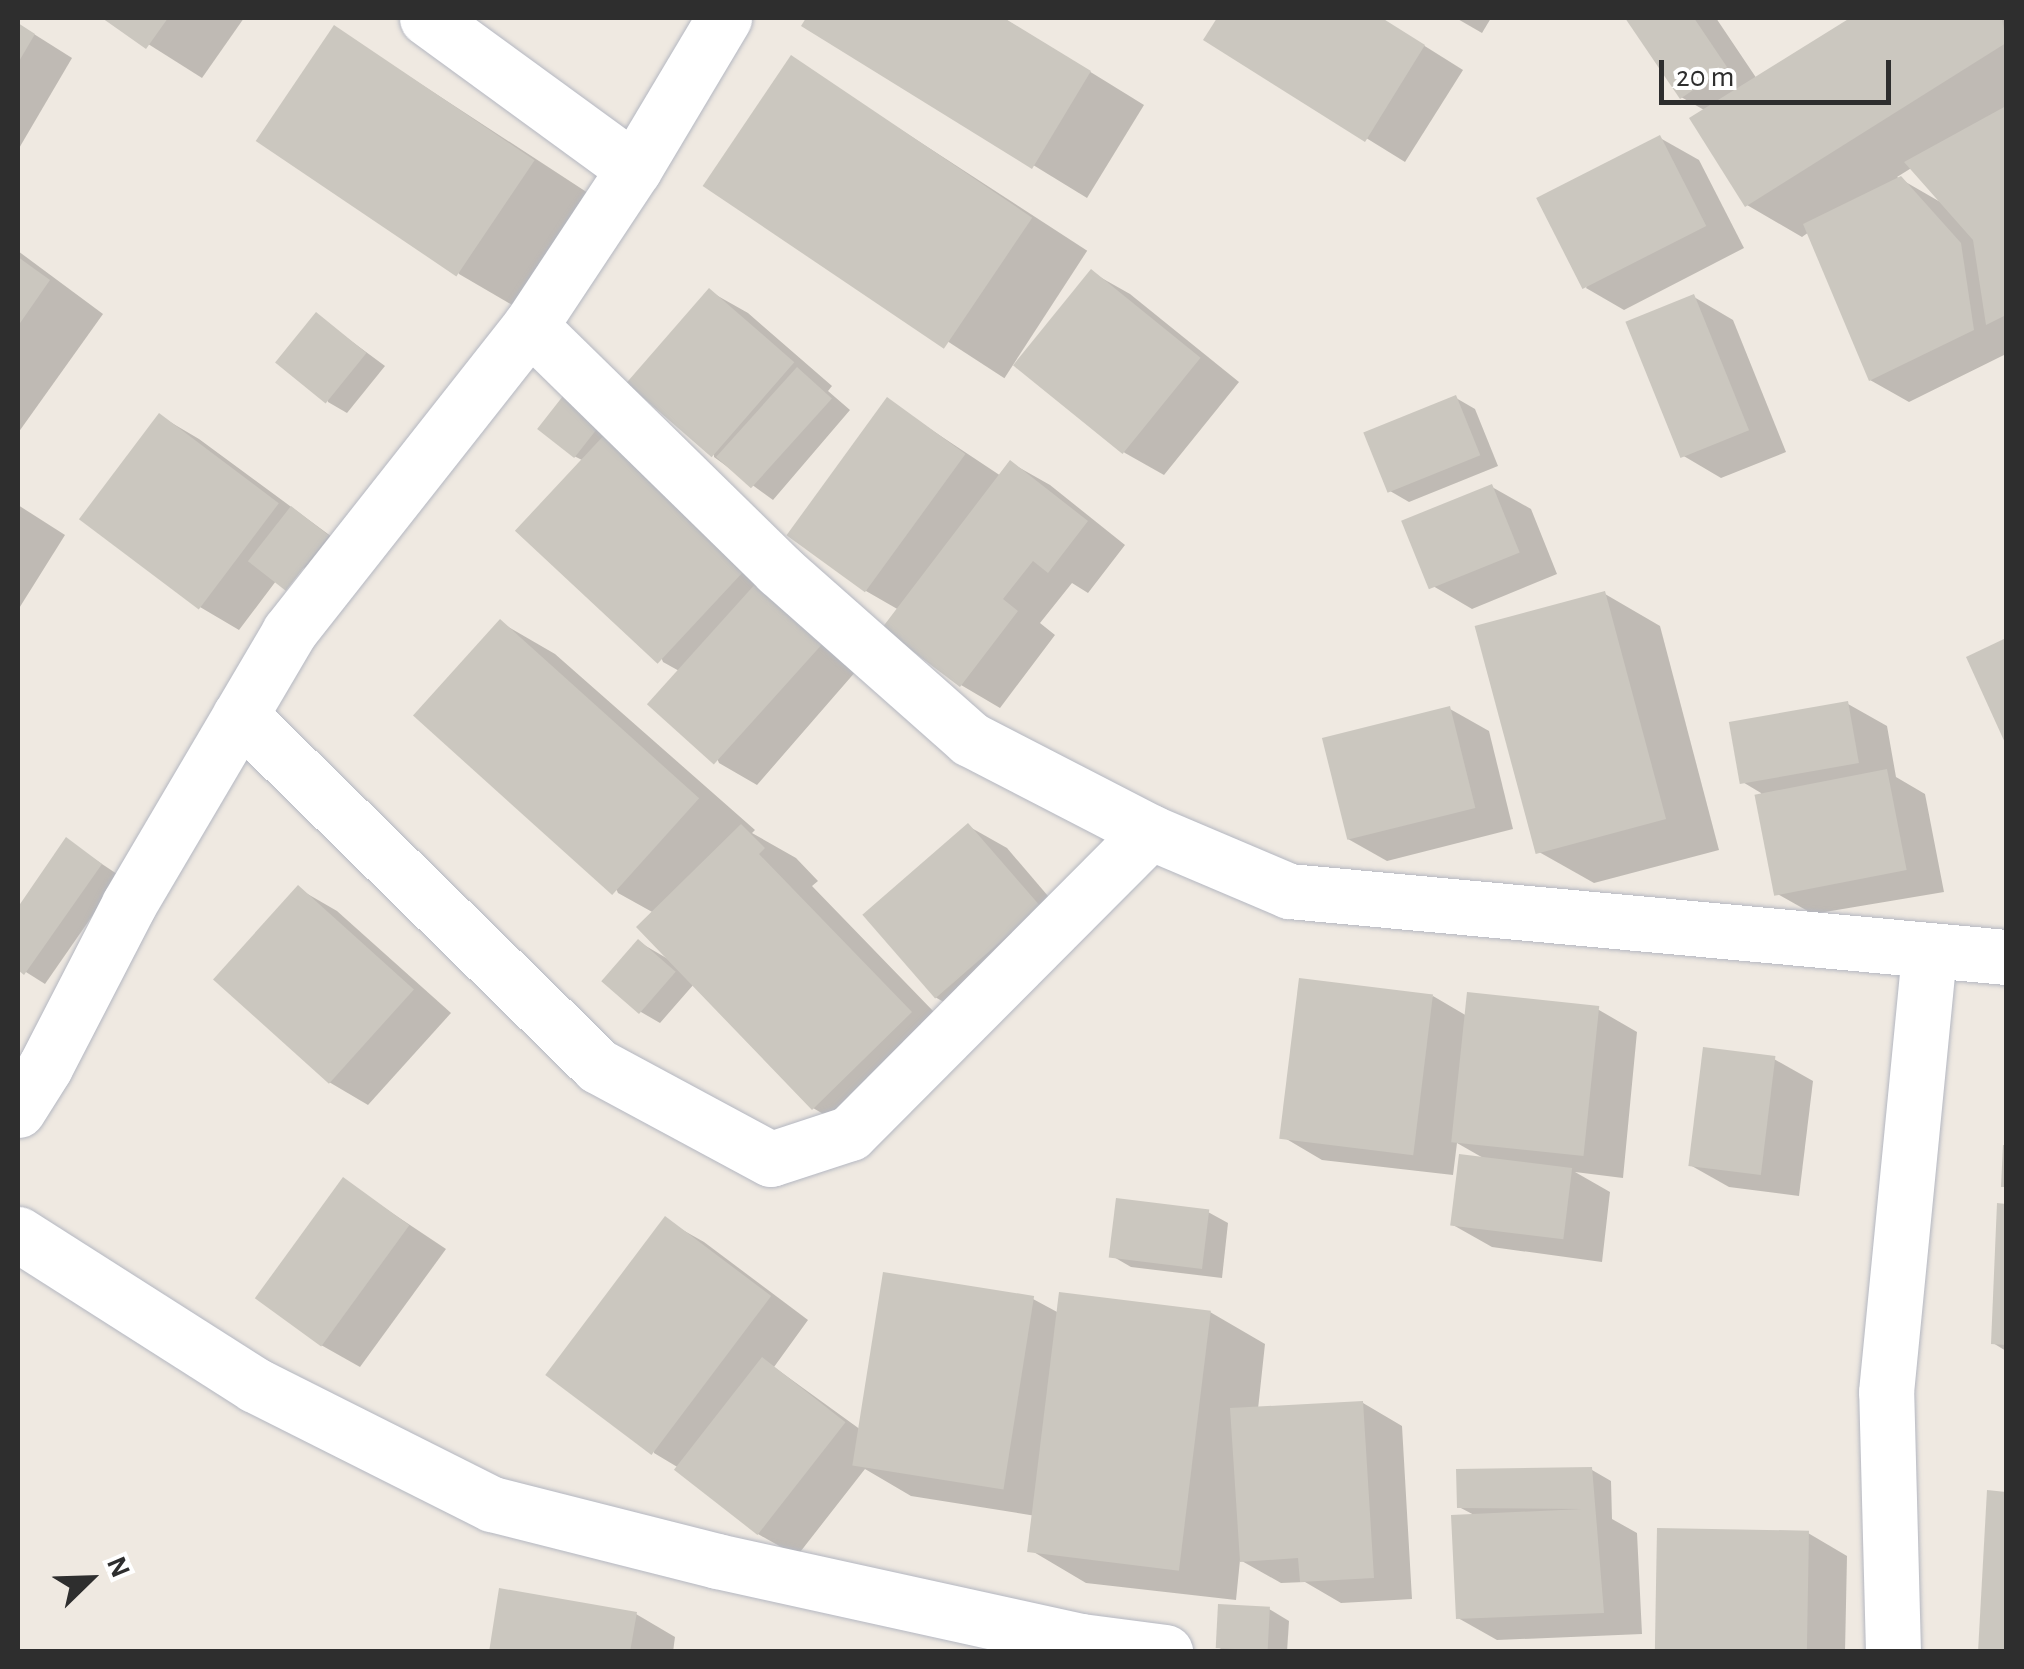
<!DOCTYPE html>
<style>
body{margin:0}
#map{position:relative;width:2024px;height:1669px;overflow:hidden;background:#efe9e1;font-family:"Alegreya Sans",sans-serif}
div>[style]{position:absolute}
.shadow>*{inset:0;background:#0003;transform-origin:0 0}
.building>*{inset:0;background:#cbc7bf;transform-origin:0 0}
.roads{filter:drop-shadow(0 0 2px #b4b7c1) drop-shadow(0 0 2px #b4b7c1)}
.minor>*{height:55px;margin:-27.5px;padding:0 27.5px;transform-origin:27.5px;border-radius:27.5px;background:#fff}
span{translate:-50% -50%;white-space:nowrap;text-align:center;line-height:1.15;-webkit-text-stroke:8px #fff;paint-order:stroke}
.frame{position:absolute;inset:0;border:20px solid #2e2e2e;pointer-events:none}
.north{position:absolute;left:40px;top:1529px;width:100px;height:100px;-webkit-text-stroke:8px #fff;paint-order:stroke;rotate:67deg;font-size:28px;font-weight:700;line-height:40px;text-align:center;color:#2e2e2e}
.north::after{content:'';display:block;margin:auto;width:35px;height:45px;background:#2e2e2e;clip-path:polygon(50% 0,100% 100%,50% 72%,0 100%)}
.scale{position:absolute;left:1659px;top:60px;width:232px;height:45px;box-sizing:border-box;border:5px solid #2e2e2e;border-top:0;padding-left:12px;font-size:30px;line-height:35px;white-space:nowrap;color:#2e2e2e;-webkit-text-stroke:8px #fff;paint-order:stroke}
</style>
<div id="map">
<div class="shadow">
<div style="clip-path:polygon(107px 18px,244px 18px,202px 78px)"></div>
<div style="clip-path:polygon(809px 18px,1003px 18px,1144px 105px,1087px 198px,804px 25px)"></div>
<div style="clip-path:polygon(1220px 18px,1380px 18px,1463px 70px,1405px 162px,1206px 39px)"></div>
<div style="clip-path:polygon(1456px 18px,1491px 18px,1482px 33px)"></div>
<div style="clip-path:polygon(evenodd,1628px 18px,1716px 18px,1757px 79px,1855px 18px,2006px 18px,2006px 354px,1909px 402px,1870px 380px,1809px 232px,1802px 237px,1747px 205px,1706px 111px,1681px 97px,1628px 18px,1913px 167px,1942px 203px,1897px 177px,1913px 167px)"></div>
<div style="clip-path:polygon(18px 24px,72px 58px,18px 150px)"></div>
<div style="clip-path:polygon(335px 28px,588px 193px,514px 306px,459px 274px)"></div>
<div style="left:792px;top:59px;width:352px;height:152px;rotate:33deg"></div>
<div style="clip-path:polygon(1660px 138px,1699px 160px,1744px 248px,1624px 310px,1586px 288px)"></div>
<div style="clip-path:polygon(18px 251px,103px 314px,18px 433px)"></div>
<div style="clip-path:polygon(1091px 272px,1130px 294px,1239px 382px,1164px 475px,1125px 453px,1017px 365px)"></div>
<div style="clip-path:polygon(709px 291px,748px 313px,832px 386px,828px 391px,850px 410px,773px 500px,714px 457px)"></div>
<div style="clip-path:polygon(1694px 297px,1733px 320px,1786px 452px,1721px 478px,1682px 455px)"></div>
<div style="clip-path:polygon(316px 315px,385px 366px,347px 413px,328px 402px)"></div>
<div style="clip-path:polygon(1456px 398px,1475px 409px,1498px 466px,1409px 502px,1390px 491px)"></div>
<div style="clip-path:polygon(564px 399px,870px 655px,757px 785px,719px 763px,681px 672px,663px 662px,584px 461px,574px 456px)"></div>
<div style="clip-path:polygon(888px 401px,1001px 476px,1011px 463px,1050px 485px,1125px 545px,1088px 593px,1072px 583px,1040px 623px,1055px 635px,1000px 708px,961px 685px,899px 610px,866px 591px)"></div>
<div style="clip-path:polygon(160px 416px,199px 439px,347px 548px,276px 581px,239px 630px,200px 607px,83px 519px)"></div>
<div style="clip-path:polygon(1492px 487px,1531px 509px,1557px 574px,1472px 609px,1433px 586px)"></div>
<div style="clip-path:polygon(18px 505px,65px 535px,18px 610px)"></div>
<div style="clip-path:polygon(1605px 594px,1660px 626px,1719px 850px,1594px 883px,1539px 852px)"></div>
<div style="clip-path:polygon(500px 622px,555px 654px,755px 830px,752px 833px,796px 858px,818px 881px,812px 886px,965px 1044px,868px 1140px,813px 1108px,694px 984px,660px 1023px,641px 1012px,639px 942px,668px 959px,654px 913px,618px 893px)"></div>
<div style="clip-path:polygon(1848px 704px,1887px 726px,1896px 777px,1925px 794px,1944px 892px,1813px 914px,1774px 892px,1761px 793px,1741px 781px)"></div>
<div style="clip-path:polygon(1450px 709px,1489px 731px,1513px 829px,1387px 861px,1348px 839px)"></div>
<div style="clip-path:polygon(968px 826px,1007px 848px,1077px 930px,973px 1019px,935px 997px)"></div>
<div style="clip-path:polygon(66px 840px,120px 876px,45px 984px,18px 967px,18px 910px)"></div>
<div style="clip-path:polygon(299px 889px,337px 911px,451px 1013px,368px 1105px,329px 1082px)"></div>
<div style="clip-path:polygon(1433px 996px,1467px 1016px,1599px 1010px,1637px 1032px,1623px 1178px,1575px 1172px,1610px 1192px,1602px 1262px,1492px 1247px,1453px 1225px,1485px 1159px,1457px 1143px,1453px 1175px,1322px 1160px,1283px 1137px)"></div>
<div style="clip-path:polygon(1774px 1059px,1813px 1081px,1799px 1196px,1729px 1187px,1690px 1165px)"></div>
<div style="clip-path:polygon(344px 1181px,446px 1249px,360px 1367px,321px 1345px)"></div>
<div style="clip-path:polygon(1999px 1206px,2006px 1206px,2006px 1351px,1993px 1343px)"></div>
<div style="clip-path:polygon(1208px 1212px,1228px 1223px,1222px 1278px,1131px 1267px,1112px 1256px)"></div>
<div style="clip-path:polygon(665px 1220px,704px 1242px,808px 1320px,774px 1367px,861px 1430px,1033px 1299px,1059px 1313px,1210px 1312px,1265px 1344px,1258px 1409px,1363px 1403px,1402px 1426px,1412px 1599px,1341px 1603px,1305px 1582px,1281px 1583px,1240px 1560px,1236px 1600px,1086px 1583px,1032px 1551px,1036px 1516px,911px 1496px,865px 1469px,797px 1556px,758px 1534px,679px 1468px,654px 1453px)"></div>
<div style="clip-path:polygon(1592px 1470px,1611px 1481px,1612px 1519px,1637px 1533px,1642px 1634px,1497px 1640px,1458px 1618px,1476px 1516px,1459px 1507px)"></div>
<div style="clip-path:polygon(1989px 1493px,2006px 1494px,2006px 1652px,1981px 1652px)"></div>
<div style="clip-path:polygon(1808px 1533px,1847px 1556px,1845px 1652px,1658px 1652px)"></div>
<div style="clip-path:polygon(1269px 1609px,1289px 1621px,1287px 1652px,1226px 1652px,1218px 1647px)"></div>
<div style="clip-path:polygon(636px 1614px,675px 1637px,673px 1652px,491px 1652px)"></div>
</div>
<div class="building">
<div style="clip-path:polygon(102px 18px,168px 18px,146px 49px)"></div>
<div style="clip-path:polygon(806px 18px,1004px 18px,1091px 71px,1032px 169px,801px 26px)"></div>
<div style="clip-path:polygon(1217px 18px,1382px 18px,1425px 45px,1365px 142px,1203px 40px)"></div>
<div style="clip-path:polygon(1625px 18px,1694px 18px,1727px 67px,1680px 99px)"></div>
<div style="clip-path:polygon(1850px 18px,2002px 18px,2006px 43px,1745px 207px,1689px 118px)"></div>
<div style="clip-path:polygon(18px 23px,35px 34px,18px 63px)"></div>
<div style="left:334px;top:25px;width:242px;height:140px;rotate:34deg"></div>
<div style="left:791px;top:55px;width:291px;height:158px;rotate:34deg"></div>
<div style="clip-path:polygon(2006px 106px,2006px 315px,1986px 325px,1973px 240px,1904px 162px)"></div>
<div style="left:1660px;top:135px;width:102px;height:139px;rotate:63deg"></div>
<div style="clip-path:polygon(1901px 176px,1961px 243px,1974px 330px,1869px 381px,1803px 224px)"></div>
<div style="clip-path:polygon(18px 257px,50px 280px,18px 326px)"></div>
<div style="left:1091px;top:269px;width:141px;height:124px;rotate:39deg"></div>
<div style="left:709px;top:288px;width:113px;height:126px;rotate:41deg"></div>
<div style="left:1694px;top:294px;width:147px;height:74px;rotate:68deg"></div>
<div style="left:316px;top:312px;width:65px;height:65px;rotate:39deg"></div>
<div style="left:797px;top:367px;width:47px;height:121px;rotate:42deg"></div>
<div style="left:1456px;top:395px;width:65px;height:100px;rotate:68deg"></div>
<div style="left:563px;top:396px;width:47px;height:42px;rotate:38deg"></div>
<div style="left:887px;top:397px;width:97px;height:171px;rotate:36deg"></div>
<div style="left:159px;top:413px;width:150px;height:133px;rotate:37deg"></div>
<div style="left:607px;top:432px;width:195px;height:135px;rotate:43deg"></div>
<div style="clip-path:polygon(1010px 460px,1088px 521px,1048px 573px,1033px 561px,1003px 599px,1018px 611px,960px 687px,882px 628px)"></div>
<div style="left:1492px;top:484px;width:74px;height:98px;rotate:68deg"></div>
<div style="left:291px;top:506px;width:48px;height:70px;rotate:38deg"></div>
<div style="left:766px;top:572px;width:90px;height:178px;rotate:42deg"></div>
<div style="left:1605px;top:591px;width:236px;height:135px;rotate:75deg"></div>
<div style="left:500px;top:619px;width:268px;height:130px;rotate:42deg"></div>
<div style="clip-path:polygon(2006px 638px,2006px 745px,1966px 657px)"></div>
<div style="left:1848px;top:701px;width:63px;height:121px;rotate:80deg"></div>
<div style="left:1450px;top:706px;width:105px;height:132px;rotate:76deg"></div>
<div style="left:1887px;top:769px;width:103px;height:135px;rotate:79deg"></div>
<div style="left:968px;top:823px;width:111px;height:140px;rotate:49deg"></div>
<div style="clip-path:polygon(741px 824px,765px 848px,759px 854px,912px 1012px,812px 1110px,636px 927px)"></div>
<div style="clip-path:polygon(66px 837px,102px 864px,24px 975px,18px 970px,18px 907px)"></div>
<div style="left:298px;top:885px;width:156px;height:127px;rotate:42deg"></div>
<div style="left:638px;top:939px;width:50px;height:56px;rotate:41deg"></div>
<div style="left:1299px;top:978px;width:135px;height:162px;rotate:7deg"></div>
<div style="left:1467px;top:992px;width:133px;height:151px;rotate:6deg"></div>
<div style="left:1703px;top:1047px;width:73px;height:120px;rotate:7deg"></div>
<div style="clip-path:polygon(2003px 1145px,2006px 1145px,2006px 1187px,2001px 1187px)"></div>
<div style="left:1459px;top:1154px;width:114px;height:72px;rotate:7deg"></div>
<div style="left:343px;top:1177px;width:82px;height:150px;rotate:36deg"></div>
<div style="left:1116px;top:1198px;width:94px;height:60px;rotate:7deg"></div>
<div style="clip-path:polygon(1997px 1203px,2006px 1204px,2006px 1345px,1991px 1344px)"></div>
<div style="left:665px;top:1216px;width:133px;height:199px;rotate:37deg"></div>
<div style="left:883px;top:1272px;width:153px;height:196px;rotate:9deg"></div>
<div style="left:1059px;top:1292px;width:153px;height:262px;rotate:7deg"></div>
<div style="left:762px;top:1357px;width:106px;height:143px;rotate:38deg"></div>
<div style="clip-path:polygon(1363px 1401px,1374px 1578px,1300px 1582px,1298px 1558px,1240px 1562px,1230px 1408px)"></div>
<div style="clip-path:polygon(1592px 1467px,1604px 1613px,1456px 1619px,1451px 1515px,1582px 1509px,1457px 1508px,1456px 1469px)"></div>
<div style="clip-path:polygon(1987px 1490px,2006px 1492px,2006px 1652px,1978px 1652px)"></div>
<div style="left:1657px;top:1528px;width:152px;height:124px;rotate:1deg"></div>
<div style="clip-path:polygon(499px 1588px,637px 1612px,630px 1652px,489px 1652px)"></div>
<div style="left:1218px;top:1604px;width:52px;height:44px;rotate:3deg"></div>
</div>
<div class="roads">
<div class="minor">
<div style="left:427px;top:18px;width:256px;rotate:36.1deg"></div>
<div style="left:530px;top:326px;width:349px;rotate:44.4deg"></div>
<div style="left:779px;top:570px;width:255px;rotate:41.5deg"></div>
<div style="left:970px;top:739px;width:203px;rotate:27.3deg"></div>
<div style="left:1150px;top:832px;width:151px;rotate:23deg"></div>
<div style="left:1289px;top:891px;width:720px;rotate:5.26deg"></div>
<div style="left:240px;top:715px;width:501px;rotate:44.43deg"></div>
<div style="left:598px;top:1066px;width:196px;rotate:28.3deg"></div>
<div style="left:771px;top:1159px;width:83px;rotate:-18.2deg"></div>
<div style="left:850px;top:1133px;width:425px;rotate:-45.1deg"></div>
<div style="left:18px;top:1110px;width:51px;rotate:-57.9deg"></div>
<div style="left:45px;top:1067px;width:183px;rotate:-62.7deg"></div>
<div style="left:129px;top:904px;width:316px;rotate:-59.5deg"></div>
<div style="left:289px;top:632px;width:390px;rotate:-51.8deg"></div>
<div style="left:530px;top:326px;width:188px;rotate:-56.5deg"></div>
<div style="left:634px;top:169px;width:176px;rotate:-59.2deg"></div>
<div style="left:18px;top:1234px;width:281px;rotate:32.5deg"></div>
<div style="left:255px;top:1385px;width:265px;rotate:26.7deg"></div>
<div style="left:492px;top:1504px;width:232px;rotate:14.2deg"></div>
<div style="left:717px;top:1561px;width:373px;rotate:12.4deg"></div>
<div style="left:1081px;top:1641px;width:85px;rotate:7.5deg"></div>
<div style="left:1893px;top:1652px;width:260px;rotate:-91.5deg"></div>
<div style="left:1886px;top:1392px;width:444px;rotate:-84.4deg"></div>
</div>
</div>
<div class="frame"></div>
<div class="north">N</div>
<div class="scale">20 m</div>
</div>
